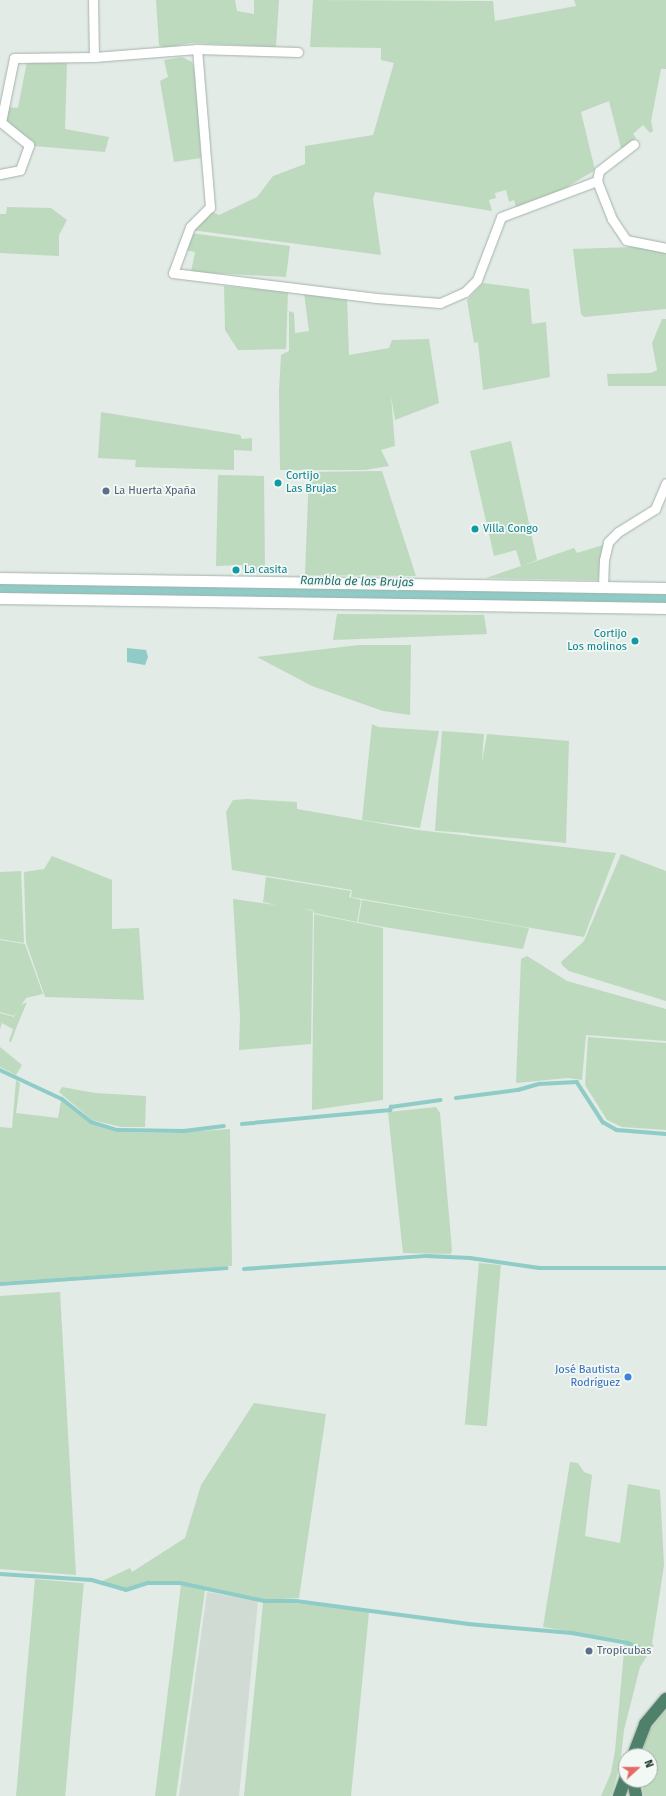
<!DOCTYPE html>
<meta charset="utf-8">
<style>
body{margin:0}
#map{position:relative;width:666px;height:1796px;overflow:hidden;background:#e2ebe5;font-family:"Fira Sans",sans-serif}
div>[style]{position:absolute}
.built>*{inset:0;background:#d0dbd4}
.green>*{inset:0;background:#bddabe;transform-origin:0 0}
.water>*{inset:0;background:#8fcbc7}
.stream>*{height:3.5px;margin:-1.75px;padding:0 1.75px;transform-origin:1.75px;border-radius:1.75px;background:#8fcbc7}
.roads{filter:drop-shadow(0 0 1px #a5b2ab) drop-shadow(0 0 1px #a5b2ab)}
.minor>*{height:9px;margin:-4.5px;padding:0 4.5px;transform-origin:4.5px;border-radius:4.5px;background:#fff}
.tertiary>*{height:11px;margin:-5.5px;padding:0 5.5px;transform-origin:5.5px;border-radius:5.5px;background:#fff}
.trunk>*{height:12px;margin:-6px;padding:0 6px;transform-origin:6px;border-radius:6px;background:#4e806a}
.dots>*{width:11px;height:11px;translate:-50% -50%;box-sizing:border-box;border:2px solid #f2f8f4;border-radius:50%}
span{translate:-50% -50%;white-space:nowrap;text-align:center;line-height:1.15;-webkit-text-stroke:3.5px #f2f8f4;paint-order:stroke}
.culture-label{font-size:11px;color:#0d838f}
.left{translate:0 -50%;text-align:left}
.right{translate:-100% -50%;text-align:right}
.service-label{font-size:11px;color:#4e5e75}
.shop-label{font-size:11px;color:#366cbe}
.water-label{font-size:12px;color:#24706d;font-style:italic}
.north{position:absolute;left:618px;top:1748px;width:40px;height:40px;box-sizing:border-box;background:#f2f8f4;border:1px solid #a0aca5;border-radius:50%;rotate:69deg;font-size:11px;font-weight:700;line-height:16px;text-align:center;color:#243a2f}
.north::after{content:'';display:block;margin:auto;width:14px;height:18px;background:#e56a66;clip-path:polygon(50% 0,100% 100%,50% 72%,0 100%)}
</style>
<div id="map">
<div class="built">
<div style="clip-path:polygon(207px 1592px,258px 1601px,239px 1796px,179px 1796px)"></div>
</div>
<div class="green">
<div style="clip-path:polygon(156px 0,235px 0,237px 11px,254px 14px,254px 0,279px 0,276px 47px,191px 43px,165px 48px,159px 45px)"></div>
<div style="clip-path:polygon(313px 0,493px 1px,495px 21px,576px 6px,574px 0,666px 0,666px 69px,661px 69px,651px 121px,653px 131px,650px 133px,643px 125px,633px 134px,636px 138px,622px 152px,609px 101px,581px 112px,595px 170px,554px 195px,516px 207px,514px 200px,509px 202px,506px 190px,495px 193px,496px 198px,489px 200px,492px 211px,375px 192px,373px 199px,381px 255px,191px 230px,212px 212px,219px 215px,257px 197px,273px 176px,305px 164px,305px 146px,373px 135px,394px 63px,381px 60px,381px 48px,310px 47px)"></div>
<div style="clip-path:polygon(182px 57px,192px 62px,196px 76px,201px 158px,174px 162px,160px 81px,168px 77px,164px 60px)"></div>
<div style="clip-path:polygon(27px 61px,67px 63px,65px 129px,109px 137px,105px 152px,34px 146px,33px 141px,5px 121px,7px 107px,18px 108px)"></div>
<div style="clip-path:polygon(7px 207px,51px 208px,67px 220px,59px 235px,59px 256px,0 253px,0 214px,6px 214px)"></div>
<div style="clip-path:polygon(190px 233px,290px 246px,286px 277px,191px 272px,195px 252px,185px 250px)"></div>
<div style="clip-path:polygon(633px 247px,666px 251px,666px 309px,584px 317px,581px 314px,573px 249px)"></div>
<div style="clip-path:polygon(483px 283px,529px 289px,532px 324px,546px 322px,550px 377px,483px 390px,478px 342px,474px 343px,467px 300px)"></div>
<div style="clip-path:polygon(224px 286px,288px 292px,286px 349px,238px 350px,225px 330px)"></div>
<div style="clip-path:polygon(304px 293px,347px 298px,349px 355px,389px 348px,392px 340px,429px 339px,439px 403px,395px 420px,391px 396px,395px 446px,381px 450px,389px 466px,365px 470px,280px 470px,279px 391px,281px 355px,289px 351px,289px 311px,294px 313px,295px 333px,309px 331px)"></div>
<div style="clip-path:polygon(662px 319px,666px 319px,666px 386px,608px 386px,607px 374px,651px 373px,657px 370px,652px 343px)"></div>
<div style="clip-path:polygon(101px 412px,240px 435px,242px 439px,252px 438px,252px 451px,234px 450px,234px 470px,135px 467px,136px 460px,98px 458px)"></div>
<div style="clip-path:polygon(511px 441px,537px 560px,522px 566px,574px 548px,577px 553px,603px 545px,598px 580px,486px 578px,521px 566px,516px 550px,494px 556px,470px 451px)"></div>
<div style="clip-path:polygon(382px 471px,416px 576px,305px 575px,309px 472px)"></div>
<div style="clip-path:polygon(218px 475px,264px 476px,265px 571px,243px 572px,242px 565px,216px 566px)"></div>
<div style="clip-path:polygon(337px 614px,484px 615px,487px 634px,333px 640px)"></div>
<div style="clip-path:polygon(359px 645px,411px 645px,410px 715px,383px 711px,312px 686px,257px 657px)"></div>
<div style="clip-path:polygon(372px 724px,378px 727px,439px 731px,420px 828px,362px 820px)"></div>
<div style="left:442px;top:731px;width:42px;height:100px;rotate:4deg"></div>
<div style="clip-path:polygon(487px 734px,569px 741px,566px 843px,469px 834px)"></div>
<div style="clip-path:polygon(247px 799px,297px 802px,297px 809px,418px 830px,616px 853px,584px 937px,351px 897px,352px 890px,232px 870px,226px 812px,233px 800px)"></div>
<div style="clip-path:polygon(621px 854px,666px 871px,666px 1001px,569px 971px,562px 965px,561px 962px,584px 941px)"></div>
<div style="clip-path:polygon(52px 856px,112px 880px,112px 929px,139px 928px,144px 1000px,45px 997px,26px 942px,24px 872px,44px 869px)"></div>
<div style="clip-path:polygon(21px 871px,24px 943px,0 939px,0 872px)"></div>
<div style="clip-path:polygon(266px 877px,351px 891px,349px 897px,361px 900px,357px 922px,314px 913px,313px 910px,304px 909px,313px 911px,311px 1044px,239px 1050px,240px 1017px,233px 899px,276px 905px,263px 902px)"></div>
<div style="clip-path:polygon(362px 900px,529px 928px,523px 949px,384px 927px,358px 922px)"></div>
<div style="clip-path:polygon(314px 914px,383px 928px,383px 1100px,312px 1110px)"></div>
<div style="clip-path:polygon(0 940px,25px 944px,43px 994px,26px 998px,14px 1016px,0 1012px)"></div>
<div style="clip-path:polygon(527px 956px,567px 981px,666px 1009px,666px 1041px,586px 1035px,582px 1080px,568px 1078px,516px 1083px,521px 959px)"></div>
<div style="clip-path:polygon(27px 1002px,17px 1026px,11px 1042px,9px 1041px,13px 1029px,2px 1023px,0 1029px,0 1013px,14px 1017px,20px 1006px)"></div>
<div style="clip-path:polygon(588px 1037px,666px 1043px,666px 1130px,622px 1127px,607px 1120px,585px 1085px)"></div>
<div style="clip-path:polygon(0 1047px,22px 1065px,16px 1075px,0 1067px)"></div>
<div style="clip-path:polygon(16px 1080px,20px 1083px,16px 1113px,58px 1118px,61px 1101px,91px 1124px,116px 1132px,169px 1133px,230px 1129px,232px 1266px,0 1282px,0 1127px,12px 1128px)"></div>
<div style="clip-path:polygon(62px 1087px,95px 1093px,146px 1096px,145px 1127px,121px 1127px,92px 1120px,59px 1092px)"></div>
<div style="clip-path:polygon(436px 1107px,440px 1113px,452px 1250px,451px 1254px,403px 1253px,388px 1112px)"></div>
<div style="left:479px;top:1263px;width:22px;height:162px;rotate:5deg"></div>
<div style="clip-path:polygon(60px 1292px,76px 1575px,0 1569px,0 1296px)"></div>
<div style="clip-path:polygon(254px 1403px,326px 1414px,299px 1598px,267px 1600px,180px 1583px,147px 1582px,126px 1589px,100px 1582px,130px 1568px,132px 1572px,185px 1538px,201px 1485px)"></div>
<div style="clip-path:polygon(570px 1462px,578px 1463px,584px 1472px,592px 1475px,585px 1536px,620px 1543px,628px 1484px,660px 1490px,664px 1565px,652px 1644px,654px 1645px,640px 1667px,624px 1730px,620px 1766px,611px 1796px,601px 1796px,611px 1773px,615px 1751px,625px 1640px,543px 1627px)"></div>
<div style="left:35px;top:1579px;width:49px;height:219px;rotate:5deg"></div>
<div style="clip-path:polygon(181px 1585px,205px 1590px,176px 1796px,155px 1796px)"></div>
<div style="clip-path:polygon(263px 1603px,295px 1603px,369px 1612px,351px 1796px,244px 1796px)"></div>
<div style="clip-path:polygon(666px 1710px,666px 1796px,644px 1796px,641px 1780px,650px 1780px,650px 1756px,642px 1756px,643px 1749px,649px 1731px)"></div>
</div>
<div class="water">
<div style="clip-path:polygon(0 582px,666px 591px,666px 605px,0 594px)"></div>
<div style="clip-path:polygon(127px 648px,146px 650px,148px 657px,145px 665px,127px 662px)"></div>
</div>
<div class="stream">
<div style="left:0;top:1070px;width:68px;rotate:25.1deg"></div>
<div style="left:62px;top:1099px;width:37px;rotate:38deg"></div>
<div style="left:91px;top:1122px;width:28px;rotate:17deg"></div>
<div style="left:118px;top:1130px;width:66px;rotate:0.9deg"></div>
<div style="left:184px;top:1131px;width:40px;rotate:-7.1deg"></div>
<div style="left:456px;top:1098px;width:63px;rotate:-7.4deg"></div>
<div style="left:518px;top:1090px;width:22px;rotate:-16deg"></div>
<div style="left:539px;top:1084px;width:38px;rotate:-3deg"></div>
<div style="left:577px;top:1082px;width:48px;rotate:57deg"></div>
<div style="left:603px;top:1122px;width:16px;rotate:30deg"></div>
<div style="left:617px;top:1130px;width:49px;rotate:4.7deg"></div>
<div style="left:242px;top:1124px;width:149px;rotate:-5.4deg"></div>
<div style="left:390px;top:1110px;width:3px;rotate:-72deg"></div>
<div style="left:391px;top:1107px;width:50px;rotate:-8deg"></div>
<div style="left:244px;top:1269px;width:183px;rotate:-4.1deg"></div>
<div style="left:427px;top:1256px;width:43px;rotate:2.7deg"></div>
<div style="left:470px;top:1258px;width:70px;rotate:8.2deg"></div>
<div style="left:539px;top:1268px;width:127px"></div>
<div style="left:0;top:1284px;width:227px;rotate:-4deg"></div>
<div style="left:0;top:1574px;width:92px;rotate:3.7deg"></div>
<div style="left:92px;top:1580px;width:35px;rotate:16deg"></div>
<div style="left:126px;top:1590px;width:23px;rotate:-18deg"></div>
<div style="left:148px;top:1583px;width:32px"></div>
<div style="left:180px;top:1583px;width:87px;rotate:12deg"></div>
<div style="left:265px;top:1601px;width:31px"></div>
<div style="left:296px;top:1601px;width:174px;rotate:7.6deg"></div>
<div style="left:468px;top:1624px;width:104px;rotate:4.9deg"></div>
<div style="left:572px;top:1633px;width:57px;rotate:10.1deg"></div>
<div style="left:628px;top:1643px;width:21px;rotate:23deg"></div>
</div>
<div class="roads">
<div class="minor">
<div style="left:197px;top:49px;width:159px;rotate:85.3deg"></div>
<div style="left:210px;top:207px;width:28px;rotate:135deg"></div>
<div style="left:190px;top:227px;width:49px;rotate:110.3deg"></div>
<div style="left:173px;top:273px;width:205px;rotate:7deg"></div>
<div style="left:376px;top:298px;width:64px;rotate:4.5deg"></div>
<div style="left:440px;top:303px;width:27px;rotate:-24deg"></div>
<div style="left:465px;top:292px;width:17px;rotate:-45deg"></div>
<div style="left:477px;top:280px;width:67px;rotate:-69.1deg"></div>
<div style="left:501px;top:217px;width:103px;rotate:-20.6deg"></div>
<div style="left:597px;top:181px;width:41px;rotate:68.5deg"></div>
<div style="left:612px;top:219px;width:25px;rotate:56deg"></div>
<div style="left:626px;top:240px;width:41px;rotate:11.3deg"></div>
<div style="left:94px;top:57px;width:103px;rotate:-4.4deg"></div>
<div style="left:197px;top:49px;width:101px;rotate:1.7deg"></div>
<div style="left:0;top:174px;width:20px;rotate:-11deg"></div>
<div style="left:20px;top:170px;width:27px;rotate:-70deg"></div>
<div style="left:29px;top:145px;width:36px;rotate:-141deg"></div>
<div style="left:1px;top:122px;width:65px;rotate:-78.5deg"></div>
<div style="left:14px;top:58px;width:80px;rotate:-0.7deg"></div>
<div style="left:94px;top:57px;width:57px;rotate:-91deg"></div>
<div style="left:597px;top:181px;width:10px;rotate:-79deg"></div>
<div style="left:599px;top:171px;width:44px;rotate:-37.6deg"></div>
<div style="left:603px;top:587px;width:27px;rotate:-88deg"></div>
<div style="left:604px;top:560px;width:18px;rotate:-77deg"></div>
<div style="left:608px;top:542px;width:14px;rotate:-45deg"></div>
<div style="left:618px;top:532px;width:44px;rotate:-31.9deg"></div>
<div style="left:655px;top:509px;width:28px;rotate:-67deg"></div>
</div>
<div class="tertiary">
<div style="left:0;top:578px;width:666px;rotate:0.86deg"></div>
<div style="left:0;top:598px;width:666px;rotate:0.86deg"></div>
</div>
<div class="trunk">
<div style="left:633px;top:1756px;width:34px;rotate:-69deg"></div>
<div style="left:645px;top:1724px;width:33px;rotate:-50deg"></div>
<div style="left:633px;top:1780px;width:16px;rotate:79deg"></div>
<div style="left:619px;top:1796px;width:20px;rotate:-70deg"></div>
</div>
</div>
<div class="dots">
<div style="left:278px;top:483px;background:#0f9aa8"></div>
<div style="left:106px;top:491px;background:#5c6f8a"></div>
<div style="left:475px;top:529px;background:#0f9aa8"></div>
<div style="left:236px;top:570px;background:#0f9aa8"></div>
<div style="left:635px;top:641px;background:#0f9aa8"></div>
<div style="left:628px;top:1377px;background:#3f7fe0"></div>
<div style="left:589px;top:1651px;background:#5c6f8a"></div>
</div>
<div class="culture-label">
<span class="left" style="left:286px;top:483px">Cortijo<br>Las Brujas</span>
<span class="left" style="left:483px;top:529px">Villa Congo</span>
<span class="left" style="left:244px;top:570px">La casita</span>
<span class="right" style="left:627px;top:641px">Cortijo<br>Los molinos</span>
</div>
<div class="service-label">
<span class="left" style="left:114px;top:491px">La Huerta Xpaña</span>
<span class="left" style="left:597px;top:1651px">Tropicubas</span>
</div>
<div class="shop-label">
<span class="right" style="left:620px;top:1377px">José Bautista<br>Rodríguez</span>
</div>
<div class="water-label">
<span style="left:357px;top:582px;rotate:1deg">Rambla de las Brujas</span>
</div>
<div class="north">N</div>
</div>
